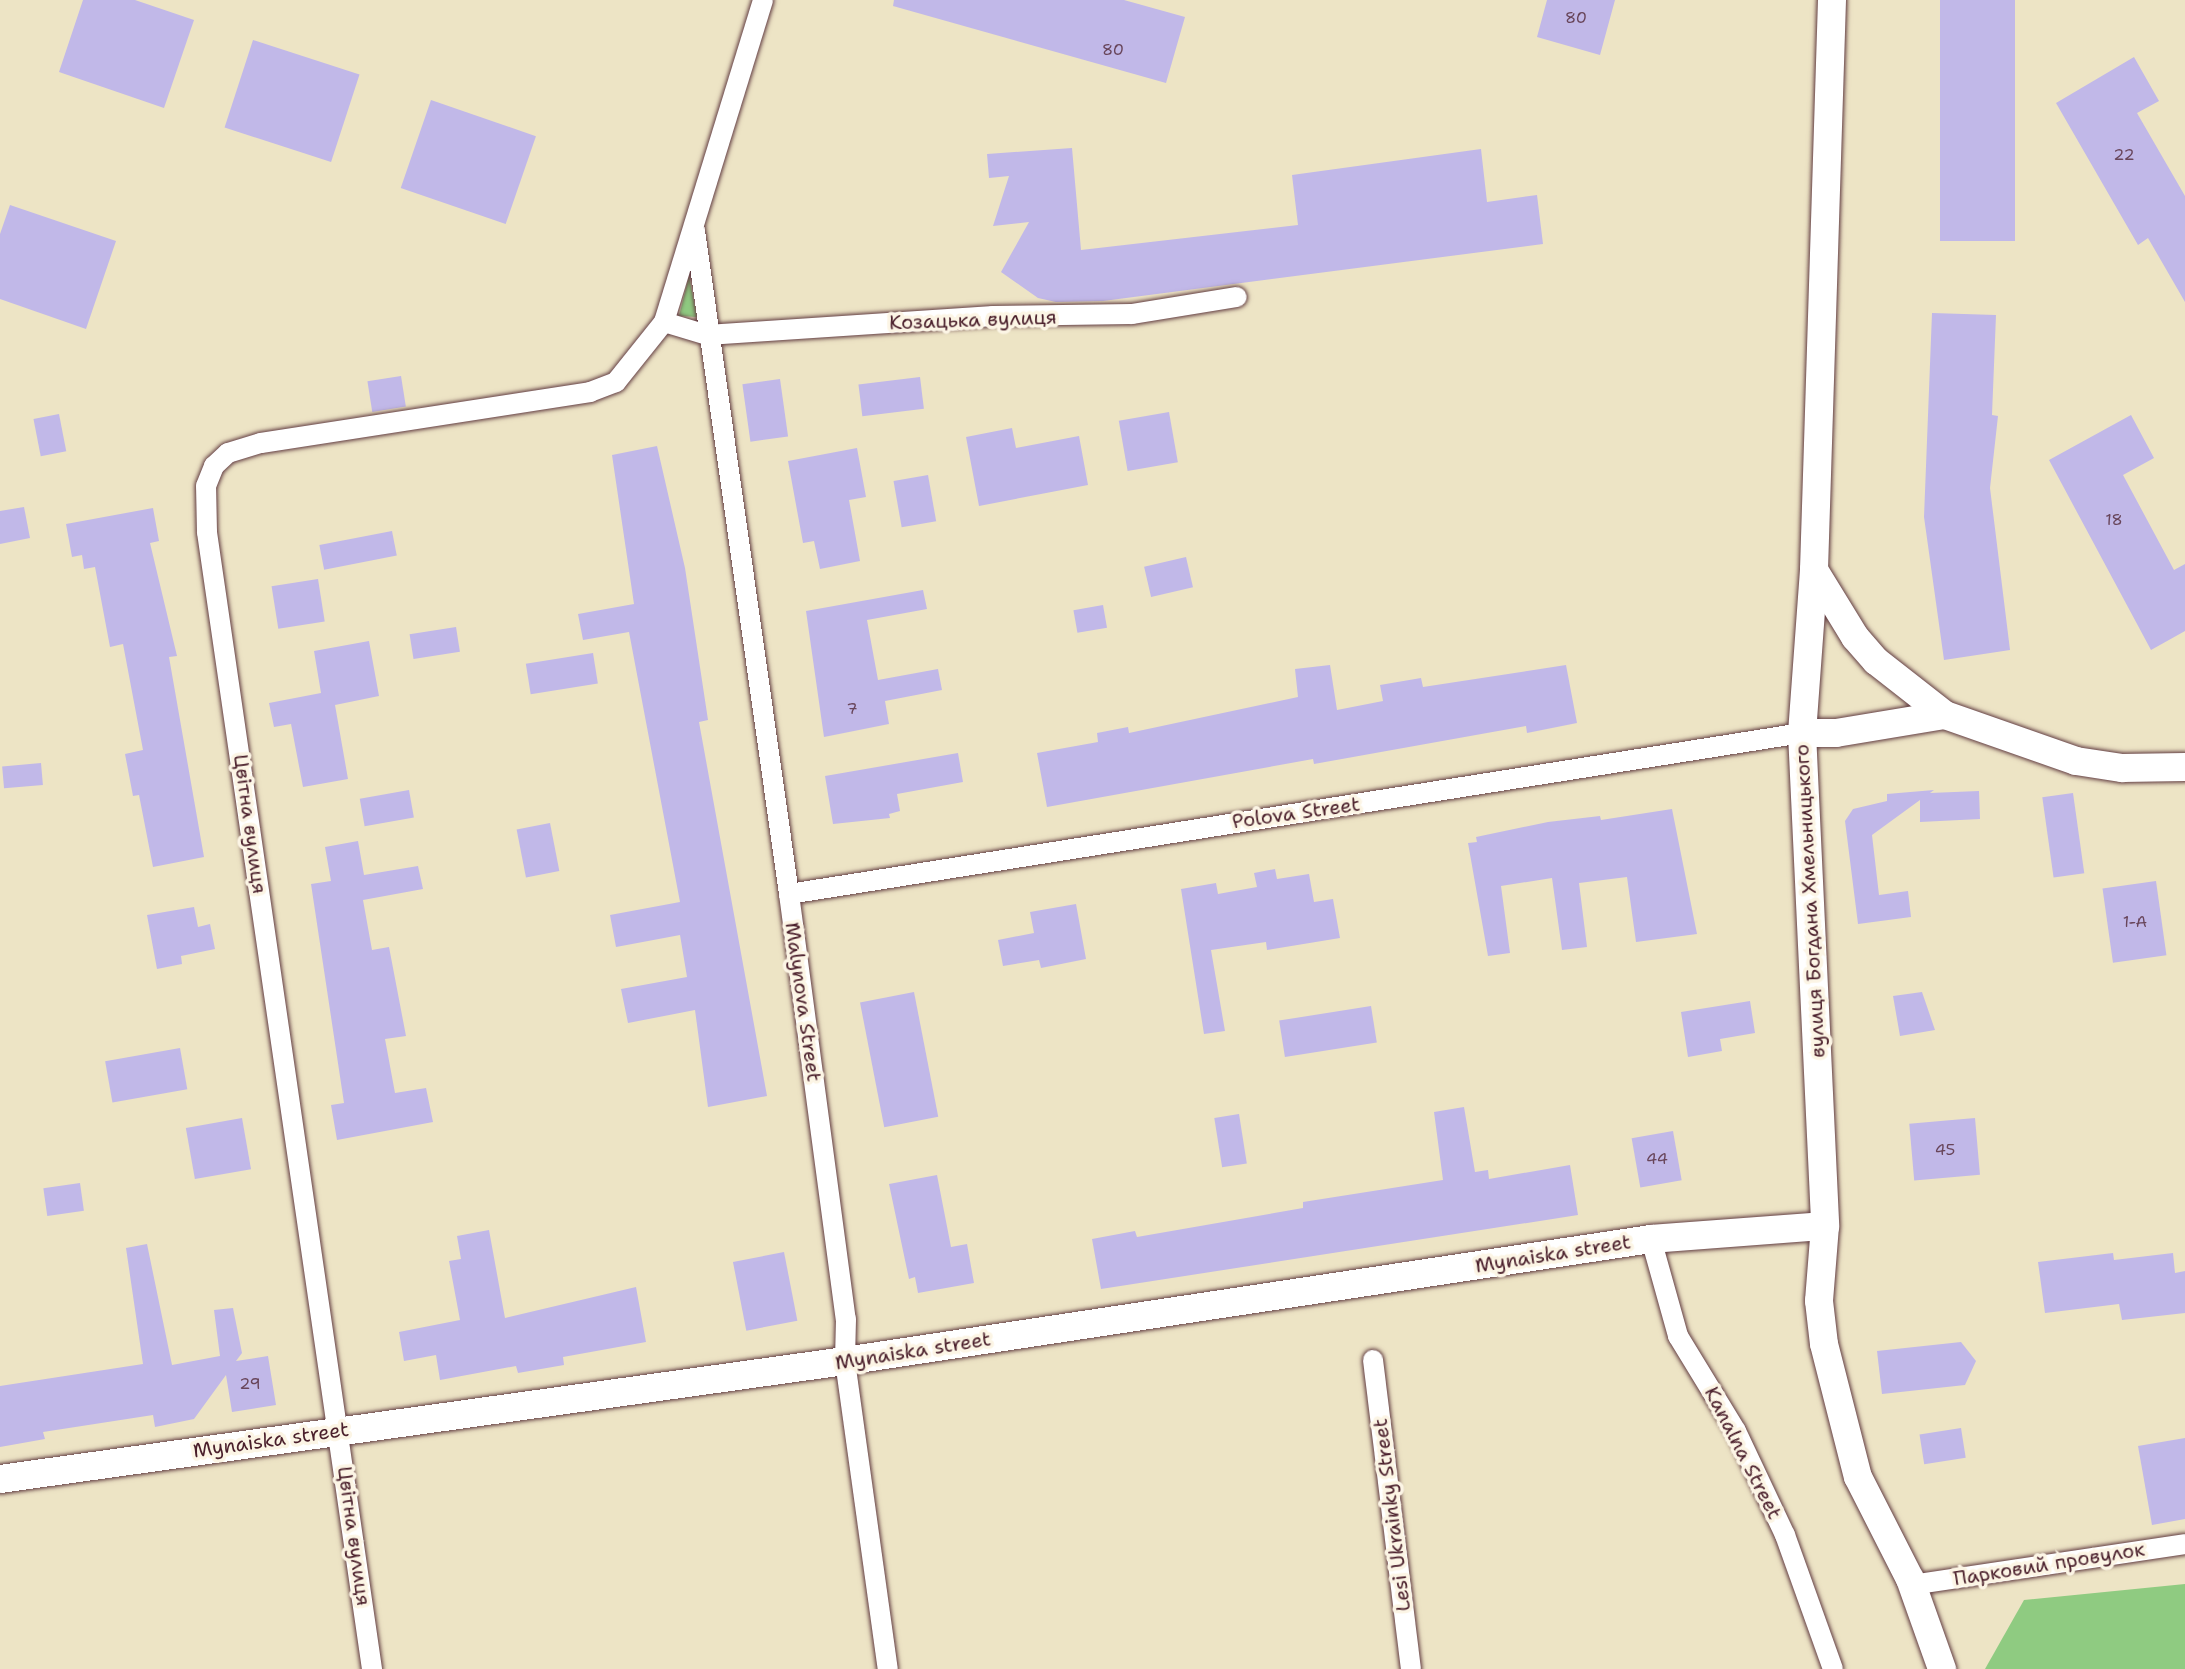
<!DOCTYPE html>
<meta charset="utf-8">
<style>
body{margin:0}
#map{position:relative;width:2185px;height:1669px;overflow:hidden;background:#ede4c5;font-family:"Shantell Sans",sans-serif}
div>[style]{position:absolute}
.green>*{inset:0;background:#8fcb81}
.building>*{inset:0;background:#c1b8e8;transform-origin:0 0}
.roads{filter:drop-shadow(0 0 2px #623d42) drop-shadow(0 0 2px #623d42)}
.street>*{height:20px;margin:-10px;padding:0 10px;transform-origin:10px;border-radius:10px;background:#fff}
.secondary>*{height:28px;margin:-14px;padding:0 14px;transform-origin:14px;border-radius:14px;background:#fff}
span{translate:-50% -50%;white-space:nowrap;text-align:center;line-height:1.15;-webkit-text-stroke:7px #fcf5e5;paint-order:stroke}
.number-label{font-size:16px;color:#68455a}
.number-label span{-webkit-text-stroke-width:0}
.street-label{font-size:20px;color:#4a1f2b}
</style>
<div id="map">
<div class="green">
<div style="clip-path:polygon(689px 276px,697px 317px,679px 316px)"></div>
<div style="clip-path:polygon(2185px 1584px,2185px 1669px,1985px 1669px,2024px 1600px)"></div>
</div>
<div class="building">
<div style="clip-path:polygon(83px 0,135px 0,194px 20px,164px 108px,59px 72px)"></div>
<div style="clip-path:polygon(894px 0,1124px 0,1185px 17px,1166px 83px,893px 6px)"></div>
<div style="clip-path:polygon(1547px 0,1615px 0,1600px 55px,1537px 37px)"></div>
<div style="left:1940px;top:0;width:75px;height:241px"></div>
<div style="left:253px;top:40px;width:112px;height:92px;rotate:18deg"></div>
<div style="clip-path:polygon(2134px 57px,2159px 101px,2137px 113px,2185px 196px,2185px 302px,2148px 238px,2138px 245px,2056px 103px)"></div>
<div style="left:431px;top:100px;width:111px;height:93px;rotate:19deg"></div>
<div style="clip-path:polygon(1072px 148px,1081px 250px,1298px 225px,1292px 175px,1481px 149px,1487px 202px,1537px 195px,1543px 244px,1103px 301px,1056px 302px,1038px 298px,1001px 272px,1029px 222px,993px 226px,1009px 176px,989px 178px,987px 154px)"></div>
<div style="clip-path:polygon(10px 205px,116px 241px,86px 329px,0 299px,0 234px)"></div>
<div style="clip-path:polygon(1932px 313px,1996px 315px,1992px 415px,1998px 416px,1990px 488px,2010px 650px,1944px 660px,1924px 517px)"></div>
<div style="left:401px;top:376px;width:31px;height:34px;rotate:81deg"></div>
<div style="left:920px;top:377px;width:32px;height:62px;rotate:83deg"></div>
<div style="left:780px;top:379px;width:58px;height:38px;rotate:82deg"></div>
<div style="left:1169px;top:412px;width:51px;height:51px;rotate:80deg"></div>
<div style="left:59px;top:414px;width:38px;height:26px;rotate:79deg"></div>
<div style="clip-path:polygon(2131px 415px,2154px 458px,2123px 475px,2174px 570px,2185px 564px,2185px 631px,2151px 650px,2049px 460px)"></div>
<div style="clip-path:polygon(1012px 428px,1016px 448px,1079px 436px,1088px 485px,979px 506px,966px 437px)"></div>
<div style="clip-path:polygon(657px 446px,685px 568px,708px 720px,699px 722px,767px 1096px,708px 1107px,695px 1010px,628px 1023px,621px 989px,687px 977px,680px 935px,616px 947px,610px 915px,680px 902px,629px 632px,583px 640px,578px 614px,634px 604px,612px 455px)"></div>
<div style="clip-path:polygon(857px 448px,866px 497px,849px 500px,860px 561px,820px 569px,814px 541px,803px 543px,788px 461px)"></div>
<div style="left:928px;top:475px;width:47px;height:35px;rotate:80deg"></div>
<div style="clip-path:polygon(24px 507px,30px 538px,0 544px,0 511px)"></div>
<div style="clip-path:polygon(153px 508px,159px 541px,150px 543px,177px 656px,169px 657px,204px 857px,153px 867px,139px 795px,133px 796px,125px 754px,143px 750px,123px 644px,110px 647px,95px 567px,84px 569px,82px 555px,72px 557px,66px 524px)"></div>
<div style="left:392px;top:531px;width:25px;height:74px;rotate:79deg"></div>
<div style="left:1186px;top:557px;width:31px;height:43px;rotate:77deg"></div>
<div style="left:318px;top:579px;width:43px;height:47px;rotate:81deg"></div>
<div style="clip-path:polygon(923px 590px,927px 609px,867px 620px,878px 680px,938px 669px,942px 690px,885px 701px,889px 724px,824px 737px,806px 611px)"></div>
<div style="left:1103px;top:605px;width:23px;height:30px;rotate:80deg"></div>
<div style="left:456px;top:627px;width:25px;height:47px;rotate:81deg"></div>
<div style="clip-path:polygon(369px 641px,379px 696px,335px 705px,348px 779px,303px 787px,291px 724px,274px 727px,269px 703px,321px 693px,314px 651px)"></div>
<div style="left:593px;top:653px;width:31px;height:68px;rotate:81deg"></div>
<div style="clip-path:polygon(1330px 665px,1337px 710px,1383px 701px,1380px 685px,1421px 678px,1423px 687px,1566px 665px,1577px 723px,1527px 733px,1526px 726px,1314px 764px,1313px 759px,1047px 807px,1037px 753px,1098px 742px,1097px 733px,1128px 727px,1129px 733px,1298px 697px,1295px 669px)"></div>
<div style="clip-path:polygon(958px 753px,963px 782px,897px 794px,900px 811px,889px 814px,890px 818px,833px 824px,825px 776px)"></div>
<div style="left:41px;top:763px;width:22px;height:39px;rotate:85deg"></div>
<div style="left:409px;top:790px;width:28px;height:50px;rotate:80deg"></div>
<div style="clip-path:polygon(1934px 790px,1930px 793px,1979px 791px,1980px 819px,1920px 822px,1920px 800px,1872px 835px,1879px 895px,1908px 891px,1911px 917px,1858px 924px,1845px 821px,1853px 809px,1887px 801px,1887px 794px)"></div>
<div style="left:2073px;top:793px;width:81px;height:31px;rotate:82deg"></div>
<div style="clip-path:polygon(1672px 809px,1697px 934px,1636px 942px,1627px 877px,1579px 883px,1587px 947px,1562px 950px,1552px 878px,1501px 886px,1510px 953px,1488px 956px,1468px 843px,1477px 842px,1476px 837px,1548px 822px,1600px 816px,1601px 820px)"></div>
<div style="left:550px;top:823px;width:49px;height:34px;rotate:79deg"></div>
<div style="clip-path:polygon(358px 841px,364px 875px,418px 866px,423px 889px,363px 900px,372px 950px,389px 947px,406px 1036px,385px 1039px,395px 1093px,426px 1088px,433px 1122px,337px 1140px,331px 1105px,344px 1103px,311px 884px,331px 881px,325px 847px)"></div>
<div style="clip-path:polygon(1275px 869px,1277px 879px,1309px 874px,1314px 902px,1333px 899px,1340px 938px,1267px 950px,1266px 942px,1211px 950px,1225px 1031px,1204px 1034px,1181px 889px,1216px 883px,1218px 894px,1257px 887px,1254px 873px)"></div>
<div style="left:2156px;top:881px;width:75px;height:54px;rotate:82deg"></div>
<div style="clip-path:polygon(1076px 904px,1086px 959px,1041px 968px,1039px 960px,1003px 966px,998px 940px,1034px 933px,1030px 912px)"></div>
<div style="clip-path:polygon(194px 907px,198px 927px,210px 924px,215px 949px,181px 956px,182px 964px,157px 969px,147px 915px)"></div>
<div style="left:914px;top:992px;width:127px;height:55px;rotate:79deg"></div>
<div style="clip-path:polygon(1922px 992px,1935px 1030px,1900px 1036px,1893px 996px)"></div>
<div style="clip-path:polygon(1750px 1001px,1755px 1033px,1720px 1039px,1722px 1051px,1688px 1057px,1681px 1012px)"></div>
<div style="left:1371px;top:1006px;width:37px;height:93px;rotate:81deg"></div>
<div style="left:180px;top:1048px;width:42px;height:76px;rotate:80deg"></div>
<div style="clip-path:polygon(1464px 1107px,1475px 1172px,1488px 1170px,1489px 1179px,1570px 1165px,1578px 1215px,1101px 1289px,1092px 1239px,1135px 1231px,1137px 1237px,1303px 1208px,1303px 1202px,1443px 1180px,1434px 1112px)"></div>
<div style="left:1239px;top:1114px;width:50px;height:25px;rotate:81deg"></div>
<div style="left:242px;top:1118px;width:52px;height:57px;rotate:80deg"></div>
<div style="left:1975px;top:1118px;width:57px;height:66px;rotate:85deg"></div>
<div style="left:1673px;top:1131px;width:50px;height:42px;rotate:80deg"></div>
<div style="clip-path:polygon(937px 1175px,951px 1247px,967px 1244px,974px 1283px,918px 1293px,915px 1277px,909px 1279px,889px 1184px)"></div>
<div style="left:80px;top:1183px;width:28px;height:37px;rotate:82deg"></div>
<div style="clip-path:polygon(489px 1230px,505px 1318px,636px 1287px,646px 1342px,563px 1357px,564px 1365px,518px 1373px,516px 1366px,440px 1380px,436px 1355px,404px 1361px,399px 1332px,460px 1320px,449px 1261px,461px 1259px,457px 1236px)"></div>
<div style="clip-path:polygon(147px 1244px,172px 1365px,220px 1356px,214px 1310px,233px 1308px,242px 1353px,236px 1361px,268px 1356px,276px 1405px,232px 1412px,226px 1375px,194px 1419px,155px 1427px,153px 1415px,43px 1432px,45px 1439px,0 1447px,0 1386px,143px 1364px,126px 1248px)"></div>
<div style="left:784px;top:1252px;width:70px;height:52px;rotate:79deg"></div>
<div style="clip-path:polygon(2113px 1253px,2114px 1260px,2173px 1253px,2175px 1273px,2185px 1271px,2185px 1313px,2122px 1320px,2119px 1304px,2045px 1313px,2038px 1262px)"></div>
<div style="clip-path:polygon(1961px 1342px,1976px 1361px,1965px 1385px,1882px 1394px,1877px 1351px)"></div>
<div style="left:1961px;top:1428px;width:30px;height:42px;rotate:81deg"></div>
<div style="clip-path:polygon(2185px 1438px,2185px 1519px,2152px 1525px,2138px 1446px)"></div>
</div>
<div class="roads">
<div class="street">
<div style="left:695px;top:231px;width:670px;rotate:81.93deg"></div>
<div style="left:789px;top:894px;width:429px;rotate:82.4deg"></div>
<div style="left:846px;top:1319px;width:42px;rotate:91.4deg"></div>
<div style="left:845px;top:1361px;width:311px;rotate:82.1deg"></div>
<div style="left:664px;top:322px;width:45px;rotate:16.8deg"></div>
<div style="left:707px;top:335px;width:287px;rotate:-3.8deg"></div>
<div style="left:993px;top:316px;width:139px;rotate:-0.8deg"></div>
<div style="left:1132px;top:314px;width:106px;rotate:-9.2deg"></div>
<div style="left:789px;top:894px;width:1026px;rotate:-9.03deg"></div>
<div style="left:1651px;top:1239px;width:101px;rotate:74.4deg"></div>
<div style="left:1678px;top:1336px;width:111px;rotate:58.6deg"></div>
<div style="left:1736px;top:1431px;width:115px;rotate:64.8deg"></div>
<div style="left:1785px;top:1535px;width:142px;rotate:70.3deg"></div>
<div style="left:1373px;top:1360px;width:311px;rotate:83deg"></div>
<div style="left:1912px;top:1585px;width:276px;rotate:-8.5deg"></div>
<div style="left:372px;top:1669px;width:1149px;rotate:-98.26deg"></div>
<div style="left:207px;top:532px;width:46px;rotate:-91.2deg"></div>
<div style="left:206px;top:486px;width:22px;rotate:-68deg"></div>
<div style="left:214px;top:466px;width:19px;rotate:-43deg"></div>
<div style="left:228px;top:453px;width:34px;rotate:-17deg"></div>
<div style="left:261px;top:443px;width:333px;rotate:-8.8deg"></div>
<div style="left:590px;top:392px;width:28px;rotate:-21deg"></div>
<div style="left:616px;top:382px;width:77px;rotate:-51.3deg"></div>
<div style="left:664px;top:322px;width:337px;rotate:-72.9deg"></div>
</div>
<div class="secondary">
<div style="left:1832px;top:0;width:570px;rotate:91.81deg"></div>
<div style="left:1814px;top:570px;width:163px;rotate:94.2deg"></div>
<div style="left:1802px;top:733px;width:494px;rotate:87.3deg"></div>
<div style="left:1825px;top:1226px;width:75px;rotate:94.6deg"></div>
<div style="left:1819px;top:1301px;width:43px;rotate:83.4deg"></div>
<div style="left:1824px;top:1344px;width:137px;rotate:75.7deg"></div>
<div style="left:1858px;top:1477px;width:114px;rotate:63deg"></div>
<div style="left:1910px;top:1579px;width:96px;rotate:70.4deg"></div>
<div style="left:1814px;top:570px;width:79px;rotate:58.5deg"></div>
<div style="left:1855px;top:637px;width:32px;rotate:49deg"></div>
<div style="left:1876px;top:661px;width:88px;rotate:38deg"></div>
<div style="left:1945px;top:715px;width:139px;rotate:19.3deg"></div>
<div style="left:2076px;top:761px;width:47px;rotate:8.7deg"></div>
<div style="left:2122px;top:768px;width:63px;rotate:-0.9deg"></div>
<div style="left:1802px;top:733px;width:34px"></div>
<div style="left:1836px;top:733px;width:110px;rotate:-9.4deg"></div>
<div style="left:0;top:1479px;width:853px;rotate:-7.95deg"></div>
<div style="left:845px;top:1361px;width:815px;rotate:-8.61deg"></div>
<div style="left:1651px;top:1239px;width:174px;rotate:-4.3deg"></div>
</div>
</div>
<div class="number-label">
<span style="left:1576px;top:18px">80</span>
<span style="left:1113px;top:50px">80</span>
<span style="left:2124px;top:155px">22</span>
<span style="left:2114px;top:520px">18</span>
<span style="left:852px;top:709px">7</span>
<span style="left:2135px;top:922px">1-А</span>
<span style="left:1945px;top:1150px">45</span>
<span style="left:1657px;top:1159px">44</span>
<span style="left:250px;top:1384px">29</span>
</div>
<div class="street-label">
<span style="left:973px;top:320px;rotate:-2deg">Козацька вулиця</span>
<span style="left:1296px;top:813px;rotate:-8deg">Polova Street</span>
<span style="left:250px;top:824px;rotate:82deg">Цвітна вулиця</span>
<span style="left:1810px;top:901px;rotate:-93deg">вулиця Богдана Хмельницького</span>
<span style="left:803px;top:1002px;rotate:82deg">Malynova Street</span>
<span style="left:1553px;top:1254px;rotate:-9deg">Mynaiska street</span>
<span style="left:913px;top:1351px;rotate:-9deg">Mynaiska street</span>
<span style="left:271px;top:1440px;rotate:-8deg">Mynaiska street</span>
<span style="left:1743px;top:1453px;rotate:63deg">Kanalna Street</span>
<span style="left:1392px;top:1515px;rotate:-97deg">Lesi Ukrainky Street</span>
<span style="left:354px;top:1536px;rotate:82deg">Цвітна вулиця</span>
<span style="left:2049px;top:1564px;rotate:-9deg">Парковий провулок</span>
</div>
</div>
